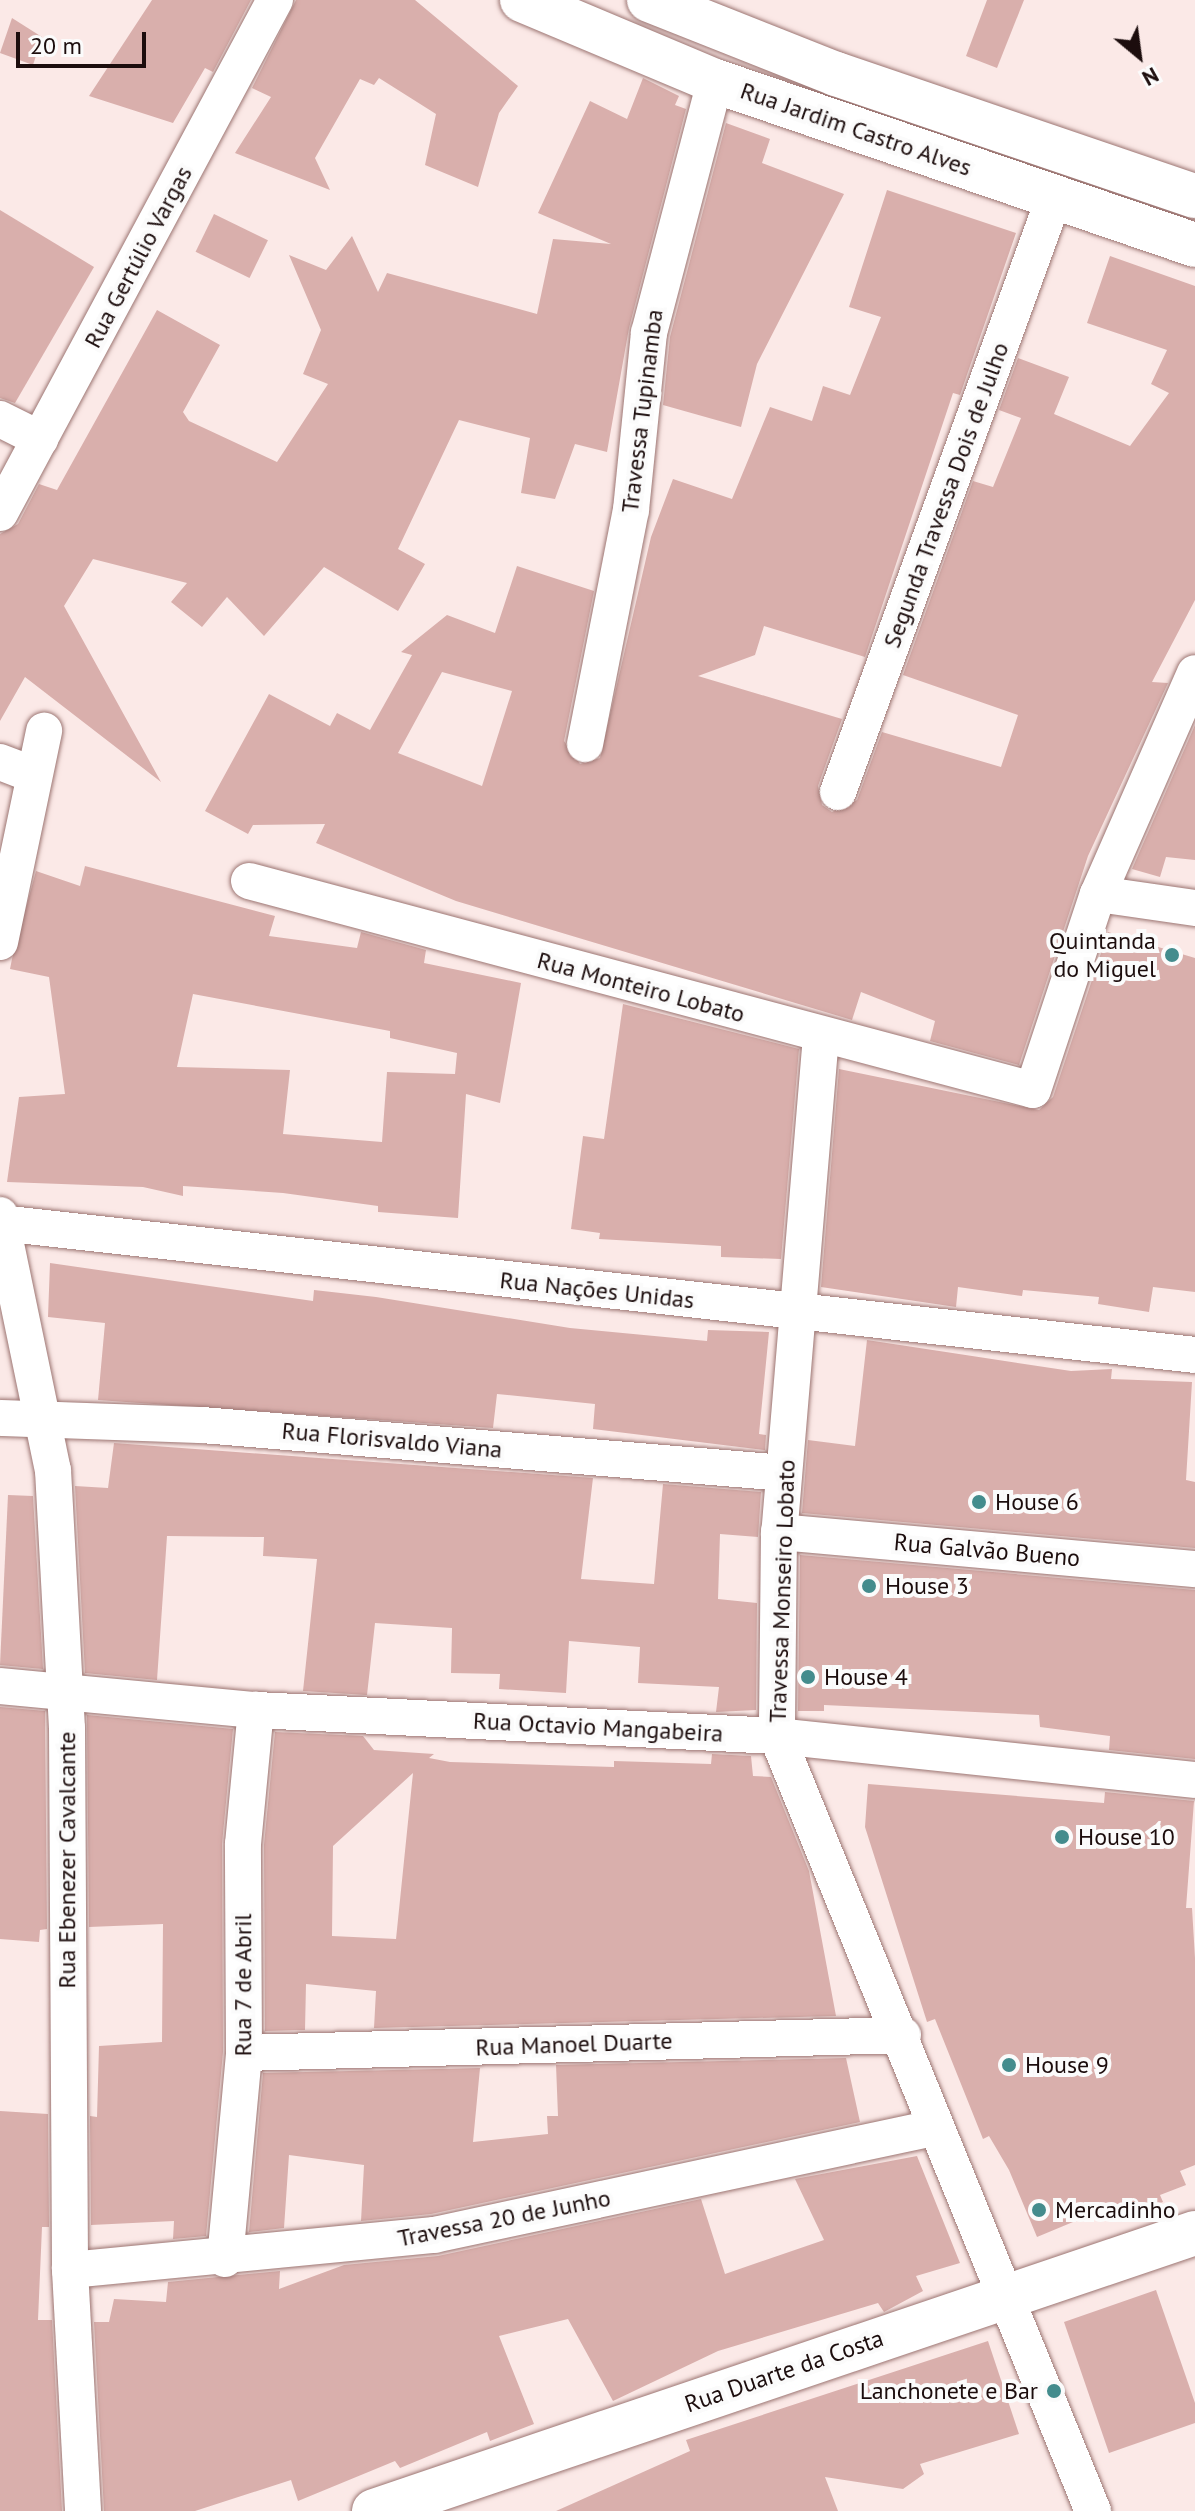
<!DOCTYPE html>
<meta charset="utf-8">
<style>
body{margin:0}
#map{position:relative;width:1195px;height:2511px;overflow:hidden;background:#fbe9e7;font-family:"PT Sans",sans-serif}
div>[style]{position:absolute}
.building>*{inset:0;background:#d9afac;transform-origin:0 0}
.roads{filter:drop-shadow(0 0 2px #9c7572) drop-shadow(0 0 2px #9c7572)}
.street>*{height:36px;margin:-18px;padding:0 18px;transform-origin:18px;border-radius:18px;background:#fff}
.secondary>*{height:44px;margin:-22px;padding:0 22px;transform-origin:22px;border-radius:22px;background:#fff}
.dots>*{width:22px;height:22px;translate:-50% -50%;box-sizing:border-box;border:4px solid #fbfbfb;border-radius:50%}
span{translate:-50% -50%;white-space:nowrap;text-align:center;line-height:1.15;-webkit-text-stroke:8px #fbfbfb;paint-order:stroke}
.street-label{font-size:24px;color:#1c0d0d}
.poi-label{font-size:24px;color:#1c0d0d}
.right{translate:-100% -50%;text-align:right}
.left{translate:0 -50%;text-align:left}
.north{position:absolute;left:1099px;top:16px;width:80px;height:80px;-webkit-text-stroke:6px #fbfbfb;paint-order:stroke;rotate:151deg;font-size:22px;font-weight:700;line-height:32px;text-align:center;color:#1c0d0d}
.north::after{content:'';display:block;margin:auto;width:28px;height:36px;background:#1c0d0d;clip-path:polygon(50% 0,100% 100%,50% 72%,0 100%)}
.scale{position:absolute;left:16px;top:32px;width:130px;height:36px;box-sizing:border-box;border:4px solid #1c0d0d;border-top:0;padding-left:10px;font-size:24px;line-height:28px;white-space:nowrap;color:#1c0d0d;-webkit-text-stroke:6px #fbfbfb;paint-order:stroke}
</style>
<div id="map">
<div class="building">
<div style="clip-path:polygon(152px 0,251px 0,213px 72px,205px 68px,173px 123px,89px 96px)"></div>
<div style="clip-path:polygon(296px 0,415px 0,518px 86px,499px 113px,478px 187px,425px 165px,436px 114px,379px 78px,374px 85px,360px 79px,315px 158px,330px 190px,235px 153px,271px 97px,252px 88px)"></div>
<div style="clip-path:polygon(987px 0,1024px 0,997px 68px,966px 56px)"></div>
<div style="clip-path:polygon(12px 18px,42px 37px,33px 65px,0 53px)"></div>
<div style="clip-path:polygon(643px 78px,679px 96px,675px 105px,686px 109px,629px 328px,607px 452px,575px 444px,555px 499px,521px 493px,530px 438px,459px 420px,398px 549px,425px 564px,398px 611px,324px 567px,264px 636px,227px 597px,202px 627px,171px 602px,187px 583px,93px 559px,64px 606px,161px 782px,25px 677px,0 721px,0 534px,18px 524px,39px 484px,57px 490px,157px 310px,220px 345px,183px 412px,189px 421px,277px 462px,328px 384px,303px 374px,321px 330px,289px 255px,326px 270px,352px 236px,378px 292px,387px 273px,537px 314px,553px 239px,611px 244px,538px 213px,590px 101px,627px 119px)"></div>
<div style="clip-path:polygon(726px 123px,770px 139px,762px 163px,844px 194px,757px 364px,741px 427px,663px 405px,670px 337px)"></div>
<div style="clip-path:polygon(evenodd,887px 190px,1016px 233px,960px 395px,953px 393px,865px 657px,764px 626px,755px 655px,698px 676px,842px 719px,818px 786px,822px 805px,832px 812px,857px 800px,882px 732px,1001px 767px,1018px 715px,903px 675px,973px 481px,993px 487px,1021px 418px,999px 410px,1018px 358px,1069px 377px,1054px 414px,1130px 446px,1169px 393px,1151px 384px,1167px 350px,1087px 323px,1110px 256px,1195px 286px,1195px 600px,1152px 682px,1168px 683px,1088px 856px,1019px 1065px,930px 1041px,935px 1021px,861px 992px,852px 1020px,456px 901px,316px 843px,325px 824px,253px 825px,248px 834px,205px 811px,269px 694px,330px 726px,337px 713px,370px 730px,412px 655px,401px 652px,447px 615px,495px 633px,517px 566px,594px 591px,564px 741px,580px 764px,600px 758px,651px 537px,673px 479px,732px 499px,770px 407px,812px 421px,823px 386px,850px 395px,881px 317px,849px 307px,887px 190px,442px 672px,512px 691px,482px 786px,398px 753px,442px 672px)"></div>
<div style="clip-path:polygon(0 210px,94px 267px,15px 403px,0 398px)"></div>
<div style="left:214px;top:214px;width:60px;height:42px;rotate:26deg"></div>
<div style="clip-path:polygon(1195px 725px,1195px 860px,1166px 857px,1160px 877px,1132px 869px)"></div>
<div style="clip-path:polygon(evenodd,85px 866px,275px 916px,269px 936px,357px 948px,361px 932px,426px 950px,424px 963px,521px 983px,500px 1103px,466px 1094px,458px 1218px,378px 1212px,378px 1206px,283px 1193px,183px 1186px,183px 1196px,143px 1187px,7px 1182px,19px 1097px,65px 1094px,49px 977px,10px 969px,12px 959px,36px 871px,80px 886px,85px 866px,193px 994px,390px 1031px,390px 1038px,457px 1053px,455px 1074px,387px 1072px,382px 1142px,283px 1134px,290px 1070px,177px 1067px,193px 994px)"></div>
<div style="clip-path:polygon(1108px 932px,1195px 958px,1195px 1292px,1153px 1287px,1149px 1312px,1098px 1304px,1099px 1297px,1023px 1290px,1022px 1296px,958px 1287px,956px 1307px,821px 1287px,839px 1069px,1039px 1110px,1053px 1097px)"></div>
<div style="clip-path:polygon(623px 1004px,799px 1049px,781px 1259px,721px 1257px,721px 1246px,599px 1239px,600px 1233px,571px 1229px,583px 1136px,604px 1139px)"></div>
<div style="clip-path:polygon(50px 1263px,313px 1301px,314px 1290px,376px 1297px,570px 1328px,707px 1341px,708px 1330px,769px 1332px,759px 1434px,766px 1435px,765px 1450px,593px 1429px,595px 1404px,497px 1394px,493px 1428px,98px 1400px,105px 1323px,48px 1317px)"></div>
<div style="clip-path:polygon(867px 1340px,1071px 1371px,1112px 1369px,1111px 1379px,1192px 1382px,1186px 1480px,1195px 1482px,1195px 1548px,802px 1513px,808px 1440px,855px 1446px)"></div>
<div style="clip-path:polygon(114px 1443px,593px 1478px,581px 1579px,654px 1584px,663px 1484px,761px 1492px,758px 1537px,720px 1534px,718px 1599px,757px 1603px,756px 1710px,716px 1712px,719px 1687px,638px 1683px,640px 1647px,569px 1641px,566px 1693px,499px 1689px,500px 1674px,451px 1673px,452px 1628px,375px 1623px,367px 1695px,303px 1691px,317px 1559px,263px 1556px,264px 1537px,167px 1536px,157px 1680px,85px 1673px,75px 1486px,108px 1488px)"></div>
<div style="clip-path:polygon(8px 1495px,33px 1496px,43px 1669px,0 1665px)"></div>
<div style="clip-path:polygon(800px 1555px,1195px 1590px,1195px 1759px,1109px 1750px,1110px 1736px,1040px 1727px,1039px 1715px,824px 1705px,824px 1711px,798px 1711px)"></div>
<div style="clip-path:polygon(0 1707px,45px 1711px,47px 1929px,40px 1930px,39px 1942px,0 1939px)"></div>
<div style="clip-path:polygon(87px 1715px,233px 1729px,222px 1844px,223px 2052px,206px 2236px,173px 2239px,174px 2221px,91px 2225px,90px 2116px,97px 2117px,99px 2046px,162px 2042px,163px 1924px,89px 1927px)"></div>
<div style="clip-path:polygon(evenodd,275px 1732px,363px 1736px,374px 1750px,434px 1754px,429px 1758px,450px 1762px,614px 1767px,614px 1761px,711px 1764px,712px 1754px,751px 1756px,753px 1776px,771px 1777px,809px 1871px,836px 2016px,374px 2028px,376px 1991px,306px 1984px,305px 2030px,265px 2031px,264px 1845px,275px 1732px,413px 1773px,396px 1939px,332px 1936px,333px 1846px,413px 1773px)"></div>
<div style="clip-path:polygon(868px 1784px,1104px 1803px,1105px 1792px,1194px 1801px,1186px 1908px,1192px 1908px,1195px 1958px,1195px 2165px,1180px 2171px,1186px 2185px,1160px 2195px,1163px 2202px,1113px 2218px,1109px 2207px,1037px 2237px,1009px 2170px,989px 2136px,983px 2139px,935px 2019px,927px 2022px,865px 1827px)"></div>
<div style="clip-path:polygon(846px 2058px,860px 2122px,431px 2214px,361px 2221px,364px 2165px,289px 2155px,284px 2228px,249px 2232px,263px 2073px,480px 2068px,473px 2142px,548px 2134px,547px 2116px,558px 2116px,556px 2065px)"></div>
<div style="clip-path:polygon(0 2111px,48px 2114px,49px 2227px,42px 2227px,38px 2320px,52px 2320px,62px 2511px,0 2511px)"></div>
<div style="clip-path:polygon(917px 2156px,960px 2263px,916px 2276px,923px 2291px,884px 2312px,878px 2303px,718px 2351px,613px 2401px,568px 2319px,499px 2336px,534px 2424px,490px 2441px,487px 2432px,400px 2468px,395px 2461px,298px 2501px,291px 2480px,195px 2511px,104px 2511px,94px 2322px,109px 2322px,114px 2299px,166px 2302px,168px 2282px,280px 2271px,279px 2289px,344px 2265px,438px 2256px,701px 2199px,725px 2274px,824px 2240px,795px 2179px)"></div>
<div style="clip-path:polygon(1156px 2290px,1195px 2403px,1195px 2423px,1109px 2453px,1064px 2322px)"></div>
<div style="clip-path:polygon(988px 2341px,1019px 2434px,920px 2464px,924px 2474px,903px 2489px,825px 2477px,838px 2511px,556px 2511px,690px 2451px,686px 2440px)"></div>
</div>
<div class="roads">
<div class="street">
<div style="left:0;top:419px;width:45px;rotate:26.6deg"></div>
<div style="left:0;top:513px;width:582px;rotate:-61.81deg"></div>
<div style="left:585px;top:744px;width:238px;rotate:-78.9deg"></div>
<div style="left:631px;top:510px;width:178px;rotate:-84.2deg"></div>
<div style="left:649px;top:333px;width:260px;rotate:-75.3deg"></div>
<div style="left:0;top:762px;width:36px;rotate:21deg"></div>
<div style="left:838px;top:792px;width:632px;rotate:-70.02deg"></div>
<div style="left:249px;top:881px;width:811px;rotate:14.93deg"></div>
<div style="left:1033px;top:1090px;width:206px;rotate:-71.7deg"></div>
<div style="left:1098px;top:894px;width:241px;rotate:-66.3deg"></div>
<div style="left:1098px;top:894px;width:98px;rotate:8.2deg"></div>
<div style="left:0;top:942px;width:216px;rotate:-78.2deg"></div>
<div style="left:821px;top:1036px;width:498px;rotate:94.8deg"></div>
<div style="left:779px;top:1532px;width:204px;rotate:90.6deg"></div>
<div style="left:777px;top:1736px;width:837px;rotate:67.82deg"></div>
<div style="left:0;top:1215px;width:260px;rotate:78.3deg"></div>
<div style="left:53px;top:1470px;width:258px;rotate:86.9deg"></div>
<div style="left:67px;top:1728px;width:542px;rotate:89.68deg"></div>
<div style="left:70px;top:2270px;width:241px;rotate:86.9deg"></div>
<div style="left:0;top:1223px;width:1202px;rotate:6.3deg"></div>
<div style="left:0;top:1418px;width:202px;rotate:2deg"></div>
<div style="left:202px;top:1425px;width:584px;rotate:4.71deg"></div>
<div style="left:779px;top:1532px;width:418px;rotate:5.1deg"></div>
<div style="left:0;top:1686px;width:257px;rotate:5.4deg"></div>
<div style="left:256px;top:1710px;width:522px;rotate:2.86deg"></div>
<div style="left:777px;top:1736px;width:420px;rotate:6deg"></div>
<div style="left:244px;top:2053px;width:659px;rotate:-1.56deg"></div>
<div style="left:225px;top:2259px;width:207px;rotate:-84.7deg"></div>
<div style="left:244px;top:2053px;width:209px;rotate:-90.3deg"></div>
<div style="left:243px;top:1844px;width:135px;rotate:-84.5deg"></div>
<div style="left:70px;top:2270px;width:366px;rotate:-5.5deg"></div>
<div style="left:434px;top:2235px;width:510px;rotate:-12.1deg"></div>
</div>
<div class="secondary">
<div style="left:522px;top:0;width:209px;rotate:22.8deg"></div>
<div style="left:715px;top:81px;width:507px;rotate:18.86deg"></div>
<div style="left:649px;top:0;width:201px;rotate:21.6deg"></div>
<div style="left:836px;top:74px;width:379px;rotate:18.8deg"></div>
<div style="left:374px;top:2511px;width:867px;rotate:-18.71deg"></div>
</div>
</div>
<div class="dots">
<div style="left:1172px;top:955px;background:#448c8d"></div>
<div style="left:979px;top:1502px;background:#448c8d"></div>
<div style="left:869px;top:1586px;background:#448c8d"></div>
<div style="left:808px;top:1677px;background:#448c8d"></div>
<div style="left:1062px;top:1837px;background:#448c8d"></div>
<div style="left:1009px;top:2065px;background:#448c8d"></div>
<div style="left:1039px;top:2210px;background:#448c8d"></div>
<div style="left:1054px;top:2391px;background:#448c8d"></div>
</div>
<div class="street-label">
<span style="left:856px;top:129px;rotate:19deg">Rua Jardim Castro Alves</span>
<span style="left:138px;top:257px;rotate:-62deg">Rua Gertúlio Vargas</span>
<span style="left:642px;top:411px;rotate:-83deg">Travessa Tupinamba</span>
<span style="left:946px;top:495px;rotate:-70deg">Segunda Travessa Dois de Julho</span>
<span style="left:641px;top:987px;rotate:15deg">Rua Monteiro Lobato</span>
<span style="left:597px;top:1290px;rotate:6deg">Rua Nações Unidas</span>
<span style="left:392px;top:1440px;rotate:5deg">Rua Florisvaldo Viana</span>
<span style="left:987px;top:1550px;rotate:5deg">Rua Galvão Bueno</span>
<span style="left:782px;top:1591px;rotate:-88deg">Travessa Monseiro Lobato</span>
<span style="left:598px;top:1727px;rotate:3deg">Rua Octavio Mangabeira</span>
<span style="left:67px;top:1860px;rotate:-90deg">Rua Ebenezer Cavalcante</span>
<span style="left:243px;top:1985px;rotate:-90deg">Rua 7 de Abril</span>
<span style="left:574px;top:2044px;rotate:-2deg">Rua Manoel Duarte</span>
<span style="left:504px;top:2218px;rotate:-11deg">Travessa 20 de Junho</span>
<span style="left:784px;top:2371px;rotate:-19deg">Rua Duarte da Costa</span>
</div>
<div class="poi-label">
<span class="right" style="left:1156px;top:955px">Quintanda<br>do Miguel</span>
<span class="left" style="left:995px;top:1502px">House 6</span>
<span class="left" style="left:885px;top:1586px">House 3</span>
<span class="left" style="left:824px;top:1677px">House 4</span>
<span class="left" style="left:1078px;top:1837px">House 10</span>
<span class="left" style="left:1025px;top:2065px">House 9</span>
<span class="left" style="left:1055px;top:2210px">Mercadinho</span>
<span class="right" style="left:1038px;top:2391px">Lanchonete e Bar</span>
</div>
<div class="north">N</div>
<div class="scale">20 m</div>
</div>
